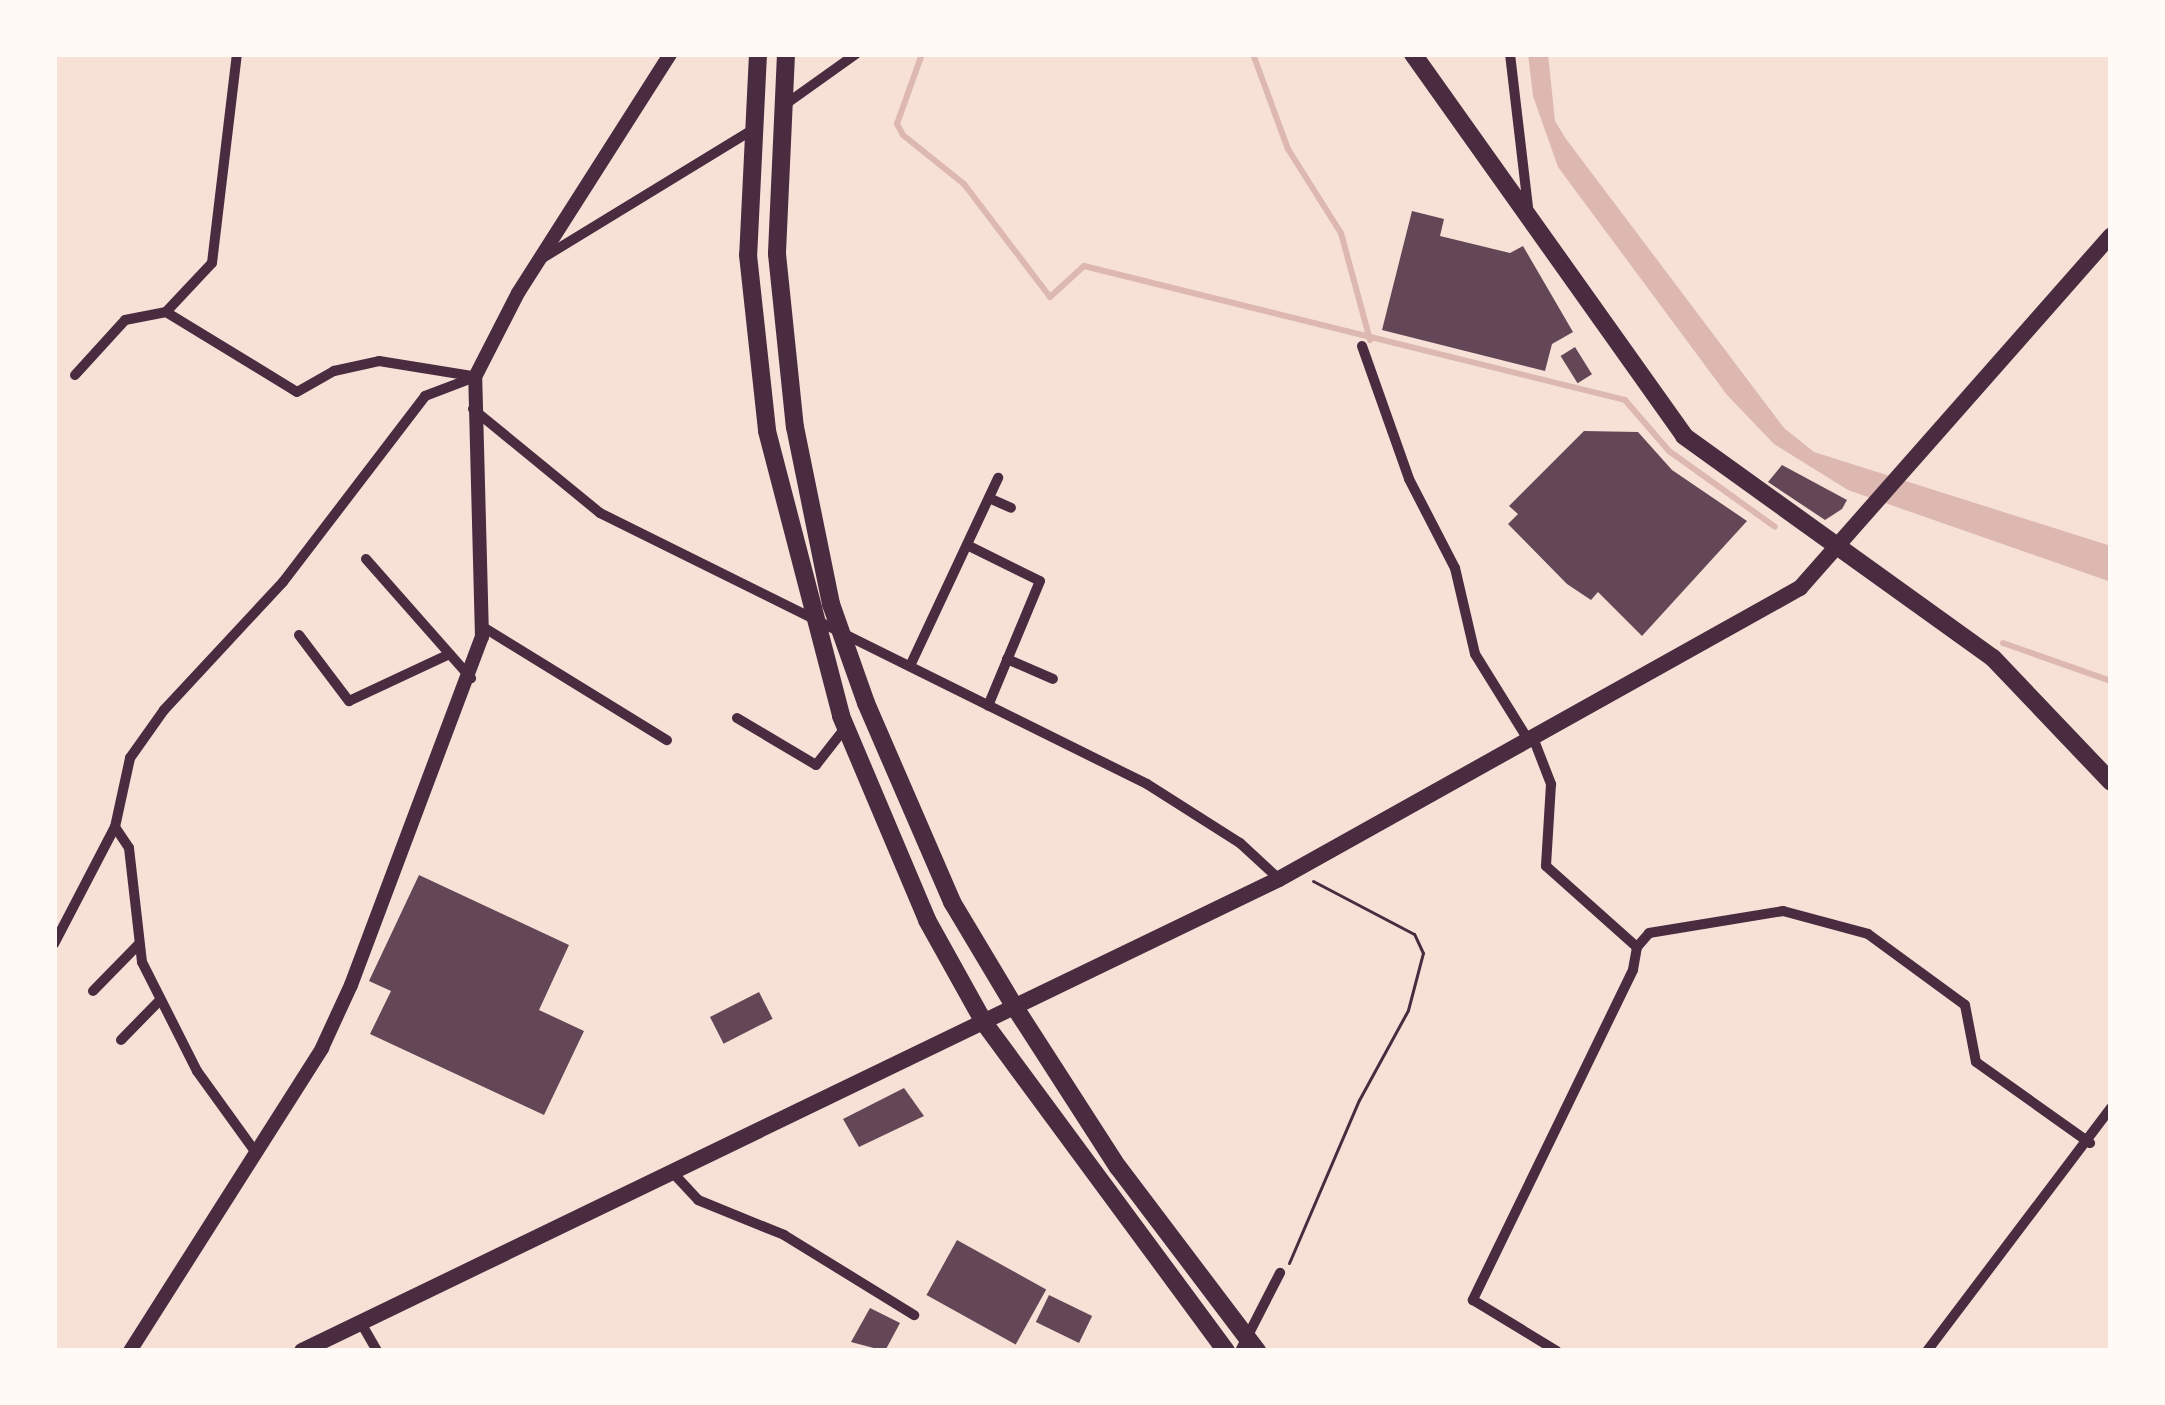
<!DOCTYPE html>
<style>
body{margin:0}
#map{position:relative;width:2165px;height:1405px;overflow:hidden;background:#f7e1d7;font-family:"Alegreya Sans",sans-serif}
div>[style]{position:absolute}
.water>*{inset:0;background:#dcb8b0}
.stream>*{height:6px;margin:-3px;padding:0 3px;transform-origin:3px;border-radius:3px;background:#dcb8b0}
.building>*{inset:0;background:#644757;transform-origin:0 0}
.path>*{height:3px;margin:-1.5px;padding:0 1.5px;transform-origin:1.5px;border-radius:1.5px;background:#4a2c40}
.minor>*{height:10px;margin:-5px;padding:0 5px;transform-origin:5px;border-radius:5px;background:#4a2c40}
.tertiary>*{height:14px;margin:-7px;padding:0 7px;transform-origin:7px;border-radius:7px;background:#4a2c40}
.primary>*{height:16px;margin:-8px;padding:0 8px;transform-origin:8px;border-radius:8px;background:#4a2c40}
.trunk>*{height:18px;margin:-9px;padding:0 9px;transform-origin:9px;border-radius:9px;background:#4a2c40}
span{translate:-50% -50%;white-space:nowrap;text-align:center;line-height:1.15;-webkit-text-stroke:9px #fffaf5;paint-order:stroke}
.frame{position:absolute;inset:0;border:57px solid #fffaf5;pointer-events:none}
</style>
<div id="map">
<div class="water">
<div style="clip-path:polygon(1528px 54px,1548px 54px,1555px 121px,1566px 139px,1784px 428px,1814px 452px,2111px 546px,2111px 582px,1848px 490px,1774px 444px,1727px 395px,1558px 167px,1533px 96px)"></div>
</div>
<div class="stream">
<div style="left:922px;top:54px;width:74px;rotate:109.7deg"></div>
<div style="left:897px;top:124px;width:13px;rotate:61deg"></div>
<div style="left:903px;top:135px;width:78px;rotate:38.8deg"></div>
<div style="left:964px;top:184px;width:142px;rotate:52.7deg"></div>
<div style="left:1050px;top:297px;width:46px;rotate:-42.4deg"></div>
<div style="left:1084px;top:266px;width:557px;rotate:13.91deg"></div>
<div style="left:1625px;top:400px;width:67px;rotate:49.2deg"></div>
<div style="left:1669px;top:451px;width:130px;rotate:35.6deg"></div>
<div style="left:1253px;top:54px;width:101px;rotate:69.8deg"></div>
<div style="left:1288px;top:149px;width:99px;rotate:57.8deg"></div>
<div style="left:1341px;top:233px;width:111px;rotate:74.8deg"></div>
<div style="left:2003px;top:643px;width:114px;rotate:19.4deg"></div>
</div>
<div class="building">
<div style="clip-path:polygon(1412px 211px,1444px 219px,1440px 236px,1510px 253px,1523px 246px,1573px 332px,1552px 344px,1545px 371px,1382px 330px)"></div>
<div style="left:1575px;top:347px;width:32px;height:17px;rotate:58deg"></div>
<div style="clip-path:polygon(1584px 431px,1638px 432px,1672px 470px,1747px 521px,1642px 636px,1598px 592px,1591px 600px,1567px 584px,1508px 524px,1518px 514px,1509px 506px)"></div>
<div style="clip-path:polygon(1782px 465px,1847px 500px,1842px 509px,1825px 520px,1768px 482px)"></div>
<div style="clip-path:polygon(419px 875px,569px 945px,539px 1010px,584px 1031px,544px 1115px,370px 1034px,391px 991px,369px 981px)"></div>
<div style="left:759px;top:992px;width:30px;height:55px;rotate:63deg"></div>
<div style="clip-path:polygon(904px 1088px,924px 1116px,859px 1147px,843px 1119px)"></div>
<div style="left:957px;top:1240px;width:102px;height:63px;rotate:29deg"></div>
<div style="left:1049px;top:1295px;width:48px;height:30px;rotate:26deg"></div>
<div style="clip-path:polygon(870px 1308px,900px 1323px,885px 1351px,851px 1342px)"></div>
</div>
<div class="path">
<div style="left:1289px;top:1263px;width:177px;rotate:-66.8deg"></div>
<div style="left:1359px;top:1100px;width:102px;rotate:-61.4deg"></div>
<div style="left:1408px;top:1010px;width:59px;rotate:-75.3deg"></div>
<div style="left:1423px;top:953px;width:21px;rotate:-115deg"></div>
<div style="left:1414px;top:934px;width:114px;rotate:-152.3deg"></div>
</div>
<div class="minor">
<div style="left:1510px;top:54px;width:162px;rotate:83.3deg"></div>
<div style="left:783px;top:106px;width:90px;rotate:-35.5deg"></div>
<div style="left:541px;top:259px;width:246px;rotate:-31.4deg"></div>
<div style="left:166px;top:312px;width:67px;rotate:-46.8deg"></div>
<div style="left:212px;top:263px;width:210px;rotate:-83.2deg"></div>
<div style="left:1362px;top:346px;width:141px;rotate:70.5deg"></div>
<div style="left:1409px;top:479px;width:100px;rotate:62.7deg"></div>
<div style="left:1455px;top:568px;width:88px;rotate:76.9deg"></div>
<div style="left:1475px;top:654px;width:99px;rotate:58.2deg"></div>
<div style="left:75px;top:375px;width:74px;rotate:-47.7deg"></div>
<div style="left:125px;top:320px;width:42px;rotate:-11deg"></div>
<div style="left:166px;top:312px;width:153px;rotate:31.4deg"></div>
<div style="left:297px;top:392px;width:43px;rotate:-29.6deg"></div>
<div style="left:334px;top:371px;width:46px;rotate:-12.5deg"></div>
<div style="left:379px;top:361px;width:94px;rotate:9.2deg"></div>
<div style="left:473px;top:409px;width:164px;rotate:39.3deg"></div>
<div style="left:600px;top:513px;width:610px;rotate:26.36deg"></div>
<div style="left:1147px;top:784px;width:110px;rotate:32.4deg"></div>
<div style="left:1240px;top:843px;width:53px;rotate:42.7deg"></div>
<div style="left:989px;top:498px;width:24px;rotate:24deg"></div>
<div style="left:967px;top:545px;width:81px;rotate:26.3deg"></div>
<div style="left:1040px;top:581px;width:135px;rotate:112.6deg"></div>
<div style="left:366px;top:559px;width:159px;rotate:48.6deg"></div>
<div style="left:483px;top:627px;width:216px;rotate:31.6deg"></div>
<div style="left:299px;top:635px;width:83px;rotate:52.9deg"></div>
<div style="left:349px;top:701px;width:111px;rotate:-25deg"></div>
<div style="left:1007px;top:659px;width:50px;rotate:23.5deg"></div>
<div style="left:910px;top:666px;width:208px;rotate:-64.9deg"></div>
<div style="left:737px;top:718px;width:92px;rotate:30.7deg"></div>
<div style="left:816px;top:765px;width:47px;rotate:-51.9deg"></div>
<div style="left:1532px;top:735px;width:53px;rotate:68.8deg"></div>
<div style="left:1551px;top:784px;width:82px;rotate:93.5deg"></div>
<div style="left:1546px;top:866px;width:122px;rotate:41.7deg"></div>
<div style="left:1637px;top:947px;width:23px;rotate:100deg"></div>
<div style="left:1633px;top:970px;width:367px;rotate:115.9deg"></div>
<div style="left:1473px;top:1300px;width:98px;rotate:31.3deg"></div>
<div style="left:115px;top:827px;width:25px;rotate:56deg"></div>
<div style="left:129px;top:848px;width:115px;rotate:83.5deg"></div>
<div style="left:142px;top:962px;width:122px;rotate:63.2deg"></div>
<div style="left:197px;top:1071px;width:97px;rotate:54.2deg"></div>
<div style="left:54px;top:944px;width:132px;rotate:-62.5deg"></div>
<div style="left:115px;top:827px;width:71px;rotate:-77.7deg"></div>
<div style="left:130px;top:758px;width:59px;rotate:-54.7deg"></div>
<div style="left:164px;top:710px;width:175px;rotate:-47.1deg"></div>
<div style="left:283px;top:582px;width:234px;rotate:-52.6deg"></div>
<div style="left:425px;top:396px;width:53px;rotate:-20.8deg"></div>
<div style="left:1637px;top:947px;width:18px;rotate:-49deg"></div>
<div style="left:1649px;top:933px;width:136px;rotate:-9.3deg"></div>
<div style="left:1783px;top:911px;width:88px;rotate:15.1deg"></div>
<div style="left:1868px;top:934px;width:120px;rotate:36.2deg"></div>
<div style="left:1965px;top:1005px;width:58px;rotate:79.1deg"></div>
<div style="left:1976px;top:1062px;width:140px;rotate:35.4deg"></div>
<div style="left:93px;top:991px;width:66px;rotate:-45.6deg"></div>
<div style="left:121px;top:1040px;width:56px;rotate:-45.7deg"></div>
<div style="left:674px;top:1174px;width:35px;rotate:47deg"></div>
<div style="left:698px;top:1200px;width:93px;rotate:22.1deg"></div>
<div style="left:784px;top:1235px;width:153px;rotate:31.6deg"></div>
<div style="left:361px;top:1323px;width:32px;rotate:60deg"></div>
<div style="left:1240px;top:1351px;width:88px;rotate:-62.9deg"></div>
<div style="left:1927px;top:1351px;width:305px;rotate:-52.9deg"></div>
</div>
<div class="tertiary">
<div style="left:130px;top:1351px;width:359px;rotate:-57.6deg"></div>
<div style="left:322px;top:1048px;width:69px;rotate:-65.3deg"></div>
<div style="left:351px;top:985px;width:372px;rotate:-69.4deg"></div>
<div style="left:482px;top:637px;width:260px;rotate:-91.5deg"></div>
<div style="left:475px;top:377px;width:94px;rotate:-62.9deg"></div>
<div style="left:518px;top:293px;width:283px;rotate:-57.5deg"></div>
</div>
<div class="primary">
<div style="left:302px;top:1351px;width:1085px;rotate:-25.79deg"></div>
<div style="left:1279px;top:879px;width:597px;rotate:-29.19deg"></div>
<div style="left:1800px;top:588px;width:470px;rotate:-48.6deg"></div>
</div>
<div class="trunk">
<div style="left:758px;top:54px;width:201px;rotate:92.8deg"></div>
<div style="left:748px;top:255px;width:177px;rotate:83.8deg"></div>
<div style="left:767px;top:431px;width:294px;rotate:75.4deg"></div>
<div style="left:841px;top:716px;width:221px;rotate:67.1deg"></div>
<div style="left:927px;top:920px;width:119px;rotate:60.9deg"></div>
<div style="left:985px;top:1024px;width:406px;rotate:53.6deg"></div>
<div style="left:786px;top:54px;width:200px;rotate:92.6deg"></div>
<div style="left:777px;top:254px;width:174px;rotate:84.1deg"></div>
<div style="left:795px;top:427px;width:181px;rotate:78.5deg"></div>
<div style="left:831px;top:604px;width:105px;rotate:70.5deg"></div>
<div style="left:866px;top:703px;width:217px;rotate:66.6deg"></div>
<div style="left:952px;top:902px;width:125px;rotate:59.1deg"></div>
<div style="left:1016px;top:1009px;width:188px;rotate:57.2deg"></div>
<div style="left:1118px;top:1167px;width:231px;rotate:52.9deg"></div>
<div style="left:1413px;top:54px;width:468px;rotate:54.6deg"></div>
<div style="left:1684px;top:436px;width:380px;rotate:35.7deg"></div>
<div style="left:1993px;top:658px;width:171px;rotate:46.4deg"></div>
</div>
<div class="frame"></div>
</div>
